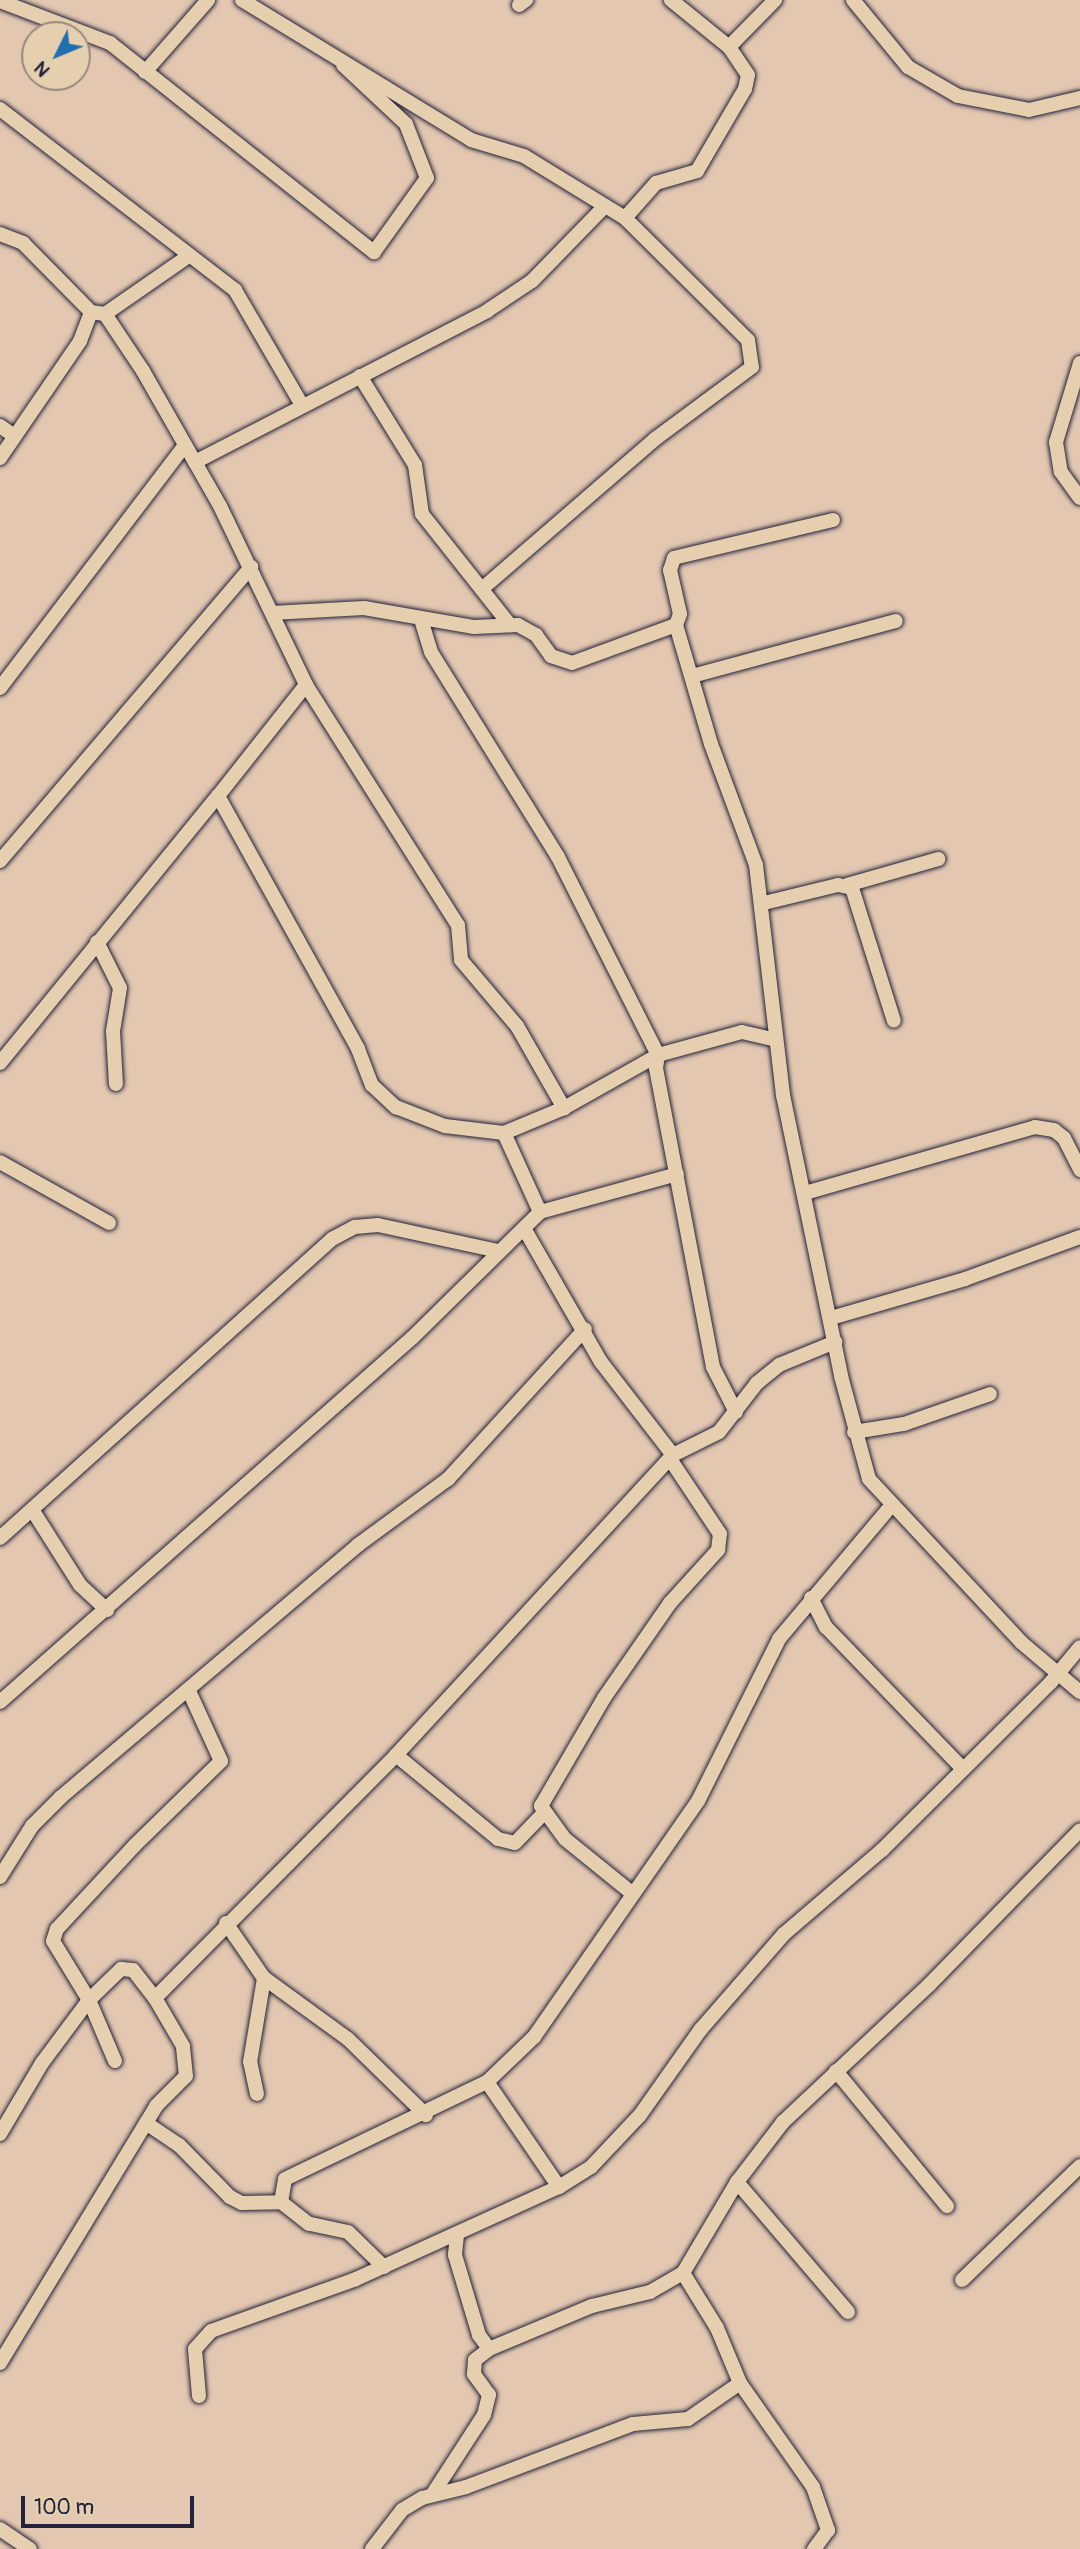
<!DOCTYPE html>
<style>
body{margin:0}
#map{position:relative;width:1080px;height:2549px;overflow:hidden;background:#e3c7b1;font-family:Pangolin,sans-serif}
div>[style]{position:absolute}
.roads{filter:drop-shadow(0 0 2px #22223b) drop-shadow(0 0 2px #22223b)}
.minor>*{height:14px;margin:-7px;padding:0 7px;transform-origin:7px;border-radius:7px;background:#e5cfae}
span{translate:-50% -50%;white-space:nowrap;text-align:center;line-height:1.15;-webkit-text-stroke:5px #e5cfae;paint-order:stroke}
.north{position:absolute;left:21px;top:21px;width:70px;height:70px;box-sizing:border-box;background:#e5cfae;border:2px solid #978a80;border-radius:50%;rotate:227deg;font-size:19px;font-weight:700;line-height:28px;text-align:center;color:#22223b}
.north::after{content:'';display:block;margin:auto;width:24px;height:32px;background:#1f6fb2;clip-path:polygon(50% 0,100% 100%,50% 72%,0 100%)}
.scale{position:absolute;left:21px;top:2496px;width:173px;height:32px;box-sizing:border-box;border:4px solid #22223b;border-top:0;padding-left:9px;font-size:21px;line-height:24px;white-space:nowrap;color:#22223b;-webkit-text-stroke:5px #e5cfae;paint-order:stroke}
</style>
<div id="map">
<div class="roads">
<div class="minor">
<div style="left:242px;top:0;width:268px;rotate:31.4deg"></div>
<div style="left:471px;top:140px;width:55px;rotate:16.8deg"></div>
<div style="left:524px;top:156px;width:119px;rotate:31.5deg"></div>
<div style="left:625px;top:218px;width:173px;rotate:44.8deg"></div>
<div style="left:748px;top:340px;width:27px;rotate:82deg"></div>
<div style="left:752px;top:367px;width:121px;rotate:143.4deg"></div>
<div style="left:655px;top:439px;width:229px;rotate:139.1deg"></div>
<div style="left:853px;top:0;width:87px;rotate:50.6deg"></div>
<div style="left:908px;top:67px;width:58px;rotate:30.1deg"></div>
<div style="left:958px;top:96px;width:72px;rotate:11.2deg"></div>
<div style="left:1029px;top:110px;width:52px;rotate:-13.2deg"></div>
<div style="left:0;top:1px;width:118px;rotate:20.9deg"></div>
<div style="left:110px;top:43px;width:337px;rotate:38.4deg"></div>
<div style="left:374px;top:252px;width:91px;rotate:-54.4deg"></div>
<div style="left:427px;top:178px;width:58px;rotate:-111.3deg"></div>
<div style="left:406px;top:124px;width:86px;rotate:-136.9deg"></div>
<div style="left:519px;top:5px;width:9px;rotate:-36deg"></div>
<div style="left:729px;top:47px;width:66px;rotate:-45.6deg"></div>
<div style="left:145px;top:72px;width:96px;rotate:-48.8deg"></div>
<div style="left:0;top:109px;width:297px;rotate:37.6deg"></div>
<div style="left:235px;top:290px;width:133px;rotate:59.8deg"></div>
<div style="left:625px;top:218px;width:47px;rotate:-48.5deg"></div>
<div style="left:656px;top:183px;width:43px;rotate:-16.3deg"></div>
<div style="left:697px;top:171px;width:95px;rotate:-59.7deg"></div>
<div style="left:745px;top:89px;width:14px;rotate:-78deg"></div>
<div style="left:748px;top:75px;width:34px;rotate:-124deg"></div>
<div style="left:729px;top:47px;width:75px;rotate:-141deg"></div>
<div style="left:0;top:234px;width:25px;rotate:21deg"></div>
<div style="left:23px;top:243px;width:97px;rotate:45.4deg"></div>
<div style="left:91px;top:312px;width:14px;rotate:8deg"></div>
<div style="left:105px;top:314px;width:69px;rotate:56.3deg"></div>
<div style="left:143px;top:371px;width:155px;rotate:60.3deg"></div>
<div style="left:220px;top:506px;width:199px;rotate:64.3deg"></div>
<div style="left:306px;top:685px;width:284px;rotate:57.7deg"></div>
<div style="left:458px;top:925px;width:35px;rotate:85deg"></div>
<div style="left:461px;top:960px;width:87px;rotate:49.7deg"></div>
<div style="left:517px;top:1026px;width:95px;rotate:60.2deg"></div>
<div style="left:105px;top:314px;width:100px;rotate:-34.8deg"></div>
<div style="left:1080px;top:363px;width:83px;rotate:106.9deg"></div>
<div style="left:1056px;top:442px;width:30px;rotate:81deg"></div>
<div style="left:1061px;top:472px;width:32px;rotate:54deg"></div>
<div style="left:360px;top:376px;width:105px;rotate:58.3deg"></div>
<div style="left:415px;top:465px;width:49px;rotate:81.9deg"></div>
<div style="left:422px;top:514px;width:142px;rotate:51.6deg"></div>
<div style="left:0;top:426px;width:16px;rotate:35deg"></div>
<div style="left:0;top:458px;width:142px;rotate:-55.6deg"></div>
<div style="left:80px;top:341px;width:31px;rotate:-69deg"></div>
<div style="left:195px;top:462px;width:329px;rotate:-27.3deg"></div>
<div style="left:487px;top:311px;width:54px;rotate:-33.7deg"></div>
<div style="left:532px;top:281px;width:100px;rotate:-45.8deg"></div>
<div style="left:833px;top:520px;width:163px;rotate:166.6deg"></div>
<div style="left:674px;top:558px;width:13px;rotate:108deg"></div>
<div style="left:670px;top:570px;width:45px;rotate:77.2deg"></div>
<div style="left:680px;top:614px;width:12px;rotate:110deg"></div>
<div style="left:676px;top:625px;width:124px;rotate:73.6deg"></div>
<div style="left:711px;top:744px;width:129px;rotate:69.6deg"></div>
<div style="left:756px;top:865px;width:232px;rotate:83.3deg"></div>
<div style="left:783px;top:1095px;width:287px;rotate:78.3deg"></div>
<div style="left:841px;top:1376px;width:107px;rotate:74.8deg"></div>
<div style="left:869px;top:1479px;width:224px;rotate:47deg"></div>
<div style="left:1022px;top:1643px;width:76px;rotate:40.2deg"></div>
<div style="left:272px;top:613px;width:92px;rotate:-3.1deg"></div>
<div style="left:364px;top:608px;width:112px;rotate:9.8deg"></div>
<div style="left:474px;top:627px;width:44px;rotate:-2.6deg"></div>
<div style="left:518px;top:625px;width:21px;rotate:29deg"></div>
<div style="left:536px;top:635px;width:26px;rotate:54deg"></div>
<div style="left:551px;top:656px;width:22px;rotate:18deg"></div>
<div style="left:572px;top:663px;width:111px;rotate:-20.1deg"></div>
<div style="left:692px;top:676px;width:211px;rotate:-15.1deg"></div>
<div style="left:0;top:688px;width:305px;rotate:-52.7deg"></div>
<div style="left:218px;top:796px;width:142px;rotate:-51.6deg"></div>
<div style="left:0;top:861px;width:387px;rotate:-49.5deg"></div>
<div style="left:847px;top:885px;width:95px;rotate:-15.9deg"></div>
<div style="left:764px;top:903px;width:76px;rotate:-13.7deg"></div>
<div style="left:838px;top:885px;width:14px;rotate:12deg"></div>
<div style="left:852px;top:888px;width:139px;rotate:72.5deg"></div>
<div style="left:97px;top:942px;width:51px;rotate:63.4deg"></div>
<div style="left:120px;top:988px;width:44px;rotate:99.2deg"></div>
<div style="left:113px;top:1031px;width:53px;rotate:86.8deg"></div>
<div style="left:0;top:1063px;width:345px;rotate:-50.8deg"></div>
<div style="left:218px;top:796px;width:289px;rotate:61deg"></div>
<div style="left:358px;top:1049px;width:39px;rotate:69deg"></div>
<div style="left:372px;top:1085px;width:33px;rotate:43deg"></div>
<div style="left:396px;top:1107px;width:53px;rotate:21.2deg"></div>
<div style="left:445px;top:1126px;width:59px;rotate:6.8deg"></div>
<div style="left:504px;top:1133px;width:65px;rotate:-22.6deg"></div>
<div style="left:564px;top:1108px;width:108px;rotate:-29.4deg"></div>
<div style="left:658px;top:1055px;width:222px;rotate:-116.8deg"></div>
<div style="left:558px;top:857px;width:241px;rotate:-121.8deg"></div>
<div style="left:431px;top:652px;width:34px;rotate:-107deg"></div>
<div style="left:504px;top:1133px;width:87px;rotate:65.5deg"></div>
<div style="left:0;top:1162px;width:125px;rotate:29.2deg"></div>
<div style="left:805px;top:1193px;width:239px;rotate:-16deg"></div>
<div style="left:1035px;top:1127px;width:19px;rotate:9deg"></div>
<div style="left:1054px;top:1130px;width:13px;rotate:39deg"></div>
<div style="left:1064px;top:1138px;width:36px;rotate:63deg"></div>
<div style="left:525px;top:1230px;width:152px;rotate:60.1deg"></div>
<div style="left:601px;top:1362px;width:118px;rotate:52.3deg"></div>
<div style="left:831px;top:1318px;width:140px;rotate:-16.2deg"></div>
<div style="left:965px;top:1279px;width:122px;rotate:-20.1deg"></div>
<div style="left:736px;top:1412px;width:51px;rotate:-117.1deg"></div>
<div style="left:713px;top:1367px;width:304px;rotate:-100.8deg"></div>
<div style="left:656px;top:1068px;width:13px;rotate:-81deg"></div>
<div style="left:658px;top:1055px;width:87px;rotate:-15.3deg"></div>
<div style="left:742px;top:1032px;width:32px;rotate:13deg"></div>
<div style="left:854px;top:1432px;width:51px;rotate:-9.1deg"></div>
<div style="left:904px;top:1424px;width:91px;rotate:-19.2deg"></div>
<div style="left:33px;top:1511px;width:88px;rotate:57.6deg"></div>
<div style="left:80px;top:1585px;width:37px;rotate:43deg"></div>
<div style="left:0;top:1538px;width:447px;rotate:-42deg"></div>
<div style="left:332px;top:1239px;width:26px;rotate:-28deg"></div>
<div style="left:355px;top:1227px;width:23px;rotate:-5deg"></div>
<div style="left:378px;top:1225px;width:123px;rotate:12.2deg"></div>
<div style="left:811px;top:1598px;width:33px;rotate:63deg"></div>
<div style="left:826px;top:1627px;width:194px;rotate:46deg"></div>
<div style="left:0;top:1702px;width:550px;rotate:-41.46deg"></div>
<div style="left:412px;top:1338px;width:180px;rotate:-44.5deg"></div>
<div style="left:540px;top:1212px;width:142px;rotate:-15.5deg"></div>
<div style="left:396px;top:1755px;width:132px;rotate:39.5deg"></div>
<div style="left:498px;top:1839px;width:17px;rotate:13deg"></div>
<div style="left:515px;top:1843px;width:39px;rotate:-46deg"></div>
<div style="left:0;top:1877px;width:60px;rotate:-57.9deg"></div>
<div style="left:32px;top:1826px;width:41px;rotate:-45deg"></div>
<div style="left:61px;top:1797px;width:390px;rotate:-40.3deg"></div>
<div style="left:358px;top:1545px;width:112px;rotate:-36.3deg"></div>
<div style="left:448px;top:1479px;width:203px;rotate:-47.6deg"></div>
<div style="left:633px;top:1894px;width:87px;rotate:-141deg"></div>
<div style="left:565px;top:1839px;width:41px;rotate:-126deg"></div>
<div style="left:541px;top:1806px;width:125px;rotate:-59.7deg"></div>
<div style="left:604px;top:1698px;width:116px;rotate:-55.2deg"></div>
<div style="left:670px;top:1603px;width:72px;rotate:-47.8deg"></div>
<div style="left:718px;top:1550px;width:16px;rotate:-83deg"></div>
<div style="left:720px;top:1534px;width:90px;rotate:-123.7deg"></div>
<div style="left:226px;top:1923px;width:67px;rotate:55.4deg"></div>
<div style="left:264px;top:1978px;width:104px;rotate:36deg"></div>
<div style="left:348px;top:2039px;width:109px;rotate:44.3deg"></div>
<div style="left:115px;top:2061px;width:66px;rotate:-113.1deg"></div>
<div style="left:89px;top:2000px;width:69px;rotate:-121.4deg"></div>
<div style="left:53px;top:1941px;width:13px;rotate:-72deg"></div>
<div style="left:57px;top:1929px;width:115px;rotate:-47.1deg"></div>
<div style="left:135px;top:1845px;width:120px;rotate:-44.3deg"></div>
<div style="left:221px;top:1761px;width:77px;rotate:-114.6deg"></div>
<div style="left:836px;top:2071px;width:175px;rotate:50.6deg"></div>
<div style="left:257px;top:2094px;width:33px;rotate:-102deg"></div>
<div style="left:250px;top:2062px;width:85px;rotate:-80.5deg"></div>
<div style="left:146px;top:2123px;width:40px;rotate:34deg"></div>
<div style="left:179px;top:2145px;width:73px;rotate:45.6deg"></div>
<div style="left:230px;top:2197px;width:13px;rotate:27deg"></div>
<div style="left:242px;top:2203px;width:39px;rotate:-1deg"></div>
<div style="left:0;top:2134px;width:82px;rotate:-59.4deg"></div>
<div style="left:42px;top:2063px;width:79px;rotate:-53.3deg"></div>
<div style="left:89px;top:2000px;width:45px;rotate:-44.1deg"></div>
<div style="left:121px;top:1969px;width:12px;rotate:5deg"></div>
<div style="left:133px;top:1970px;width:36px;rotate:52deg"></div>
<div style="left:737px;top:2182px;width:171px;rotate:49.5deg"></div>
<div style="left:559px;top:2187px;width:38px;rotate:-32deg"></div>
<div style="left:591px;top:2167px;width:71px;rotate:-46.7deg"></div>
<div style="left:640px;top:2115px;width:105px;rotate:-54.7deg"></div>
<div style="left:701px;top:2029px;width:126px;rotate:-48.9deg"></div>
<div style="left:784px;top:1934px;width:129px;rotate:-40.6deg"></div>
<div style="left:882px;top:1850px;width:238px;rotate:-44.8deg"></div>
<div style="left:1051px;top:1682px;width:45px;rotate:-50.4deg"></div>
<div style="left:457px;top:2235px;width:20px;rotate:96deg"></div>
<div style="left:455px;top:2255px;width:84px;rotate:73.3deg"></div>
<div style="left:479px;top:2335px;width:17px;rotate:54deg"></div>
<div style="left:384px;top:2267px;width:50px;rotate:-135.8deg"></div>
<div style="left:348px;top:2232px;width:40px;rotate:-168deg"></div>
<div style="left:309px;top:2224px;width:36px;rotate:-142deg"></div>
<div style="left:281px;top:2202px;width:23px;rotate:-80deg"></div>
<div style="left:285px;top:2179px;width:224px;rotate:-25.7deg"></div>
<div style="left:487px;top:2082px;width:65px;rotate:-43.8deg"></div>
<div style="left:534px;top:2037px;width:287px;rotate:-55.2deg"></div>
<div style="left:698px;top:1801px;width:181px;rotate:-63.4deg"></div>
<div style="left:779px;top:1639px;width:172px;rotate:-49.9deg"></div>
<div style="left:962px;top:2280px;width:164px;rotate:-44deg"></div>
<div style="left:0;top:2363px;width:301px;rotate:-58.7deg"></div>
<div style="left:156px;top:2106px;width:42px;rotate:-45deg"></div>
<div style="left:186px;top:2076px;width:30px;rotate:-96deg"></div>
<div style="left:183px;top:2046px;width:56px;rotate:-120.3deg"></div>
<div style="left:155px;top:1998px;width:342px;rotate:-45.2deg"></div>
<div style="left:396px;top:1755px;width:408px;rotate:-47.3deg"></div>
<div style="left:673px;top:1455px;width:51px;rotate:-26.6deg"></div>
<div style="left:719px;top:1432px;width:62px;rotate:-52.2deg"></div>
<div style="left:757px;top:1383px;width:28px;rotate:-39deg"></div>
<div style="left:779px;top:1365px;width:61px;rotate:-22.3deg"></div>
<div style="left:740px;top:2383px;width:127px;rotate:54.9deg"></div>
<div style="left:813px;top:2487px;width:46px;rotate:70.8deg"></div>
<div style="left:828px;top:2530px;width:24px;rotate:126deg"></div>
<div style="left:199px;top:2396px;width:47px;rotate:-94.9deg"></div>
<div style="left:195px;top:2349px;width:24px;rotate:-48deg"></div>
<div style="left:211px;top:2331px;width:154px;rotate:-19.7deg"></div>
<div style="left:356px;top:2279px;width:223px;rotate:-24.4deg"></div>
<div style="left:559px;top:2187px;width:127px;rotate:-124.4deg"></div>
<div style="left:432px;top:2495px;width:95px;rotate:-57deg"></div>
<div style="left:484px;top:2415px;width:21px;rotate:-76deg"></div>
<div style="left:489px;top:2395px;width:26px;rotate:-126deg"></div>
<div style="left:474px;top:2374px;width:14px;rotate:-86deg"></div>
<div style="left:475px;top:2360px;width:18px;rotate:-38deg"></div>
<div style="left:489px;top:2349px;width:112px;rotate:-22.7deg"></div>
<div style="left:592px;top:2306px;width:60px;rotate:-13.6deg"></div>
<div style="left:650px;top:2292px;width:38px;rotate:-30deg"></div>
<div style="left:683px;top:2273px;width:106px;rotate:-59.3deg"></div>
<div style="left:737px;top:2182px;width:76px;rotate:-52.5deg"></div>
<div style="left:783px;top:2122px;width:200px;rotate:-43.2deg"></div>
<div style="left:929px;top:1985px;width:216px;rotate:-45.7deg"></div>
<div style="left:0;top:2529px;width:36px;rotate:34deg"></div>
<div style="left:372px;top:2549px;width:49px;rotate:-52.4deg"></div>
<div style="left:402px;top:2510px;width:23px;rotate:-31deg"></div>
<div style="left:422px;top:2498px;width:45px;rotate:-14deg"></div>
<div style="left:466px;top:2487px;width:178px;rotate:-20.7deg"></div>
<div style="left:633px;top:2424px;width:55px;rotate:-5.2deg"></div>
<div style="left:688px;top:2419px;width:63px;rotate:-34.7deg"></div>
<div style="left:740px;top:2383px;width:60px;rotate:-112.7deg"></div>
<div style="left:717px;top:2328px;width:65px;rotate:-121.7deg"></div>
</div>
</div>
<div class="north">N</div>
<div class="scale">100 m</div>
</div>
